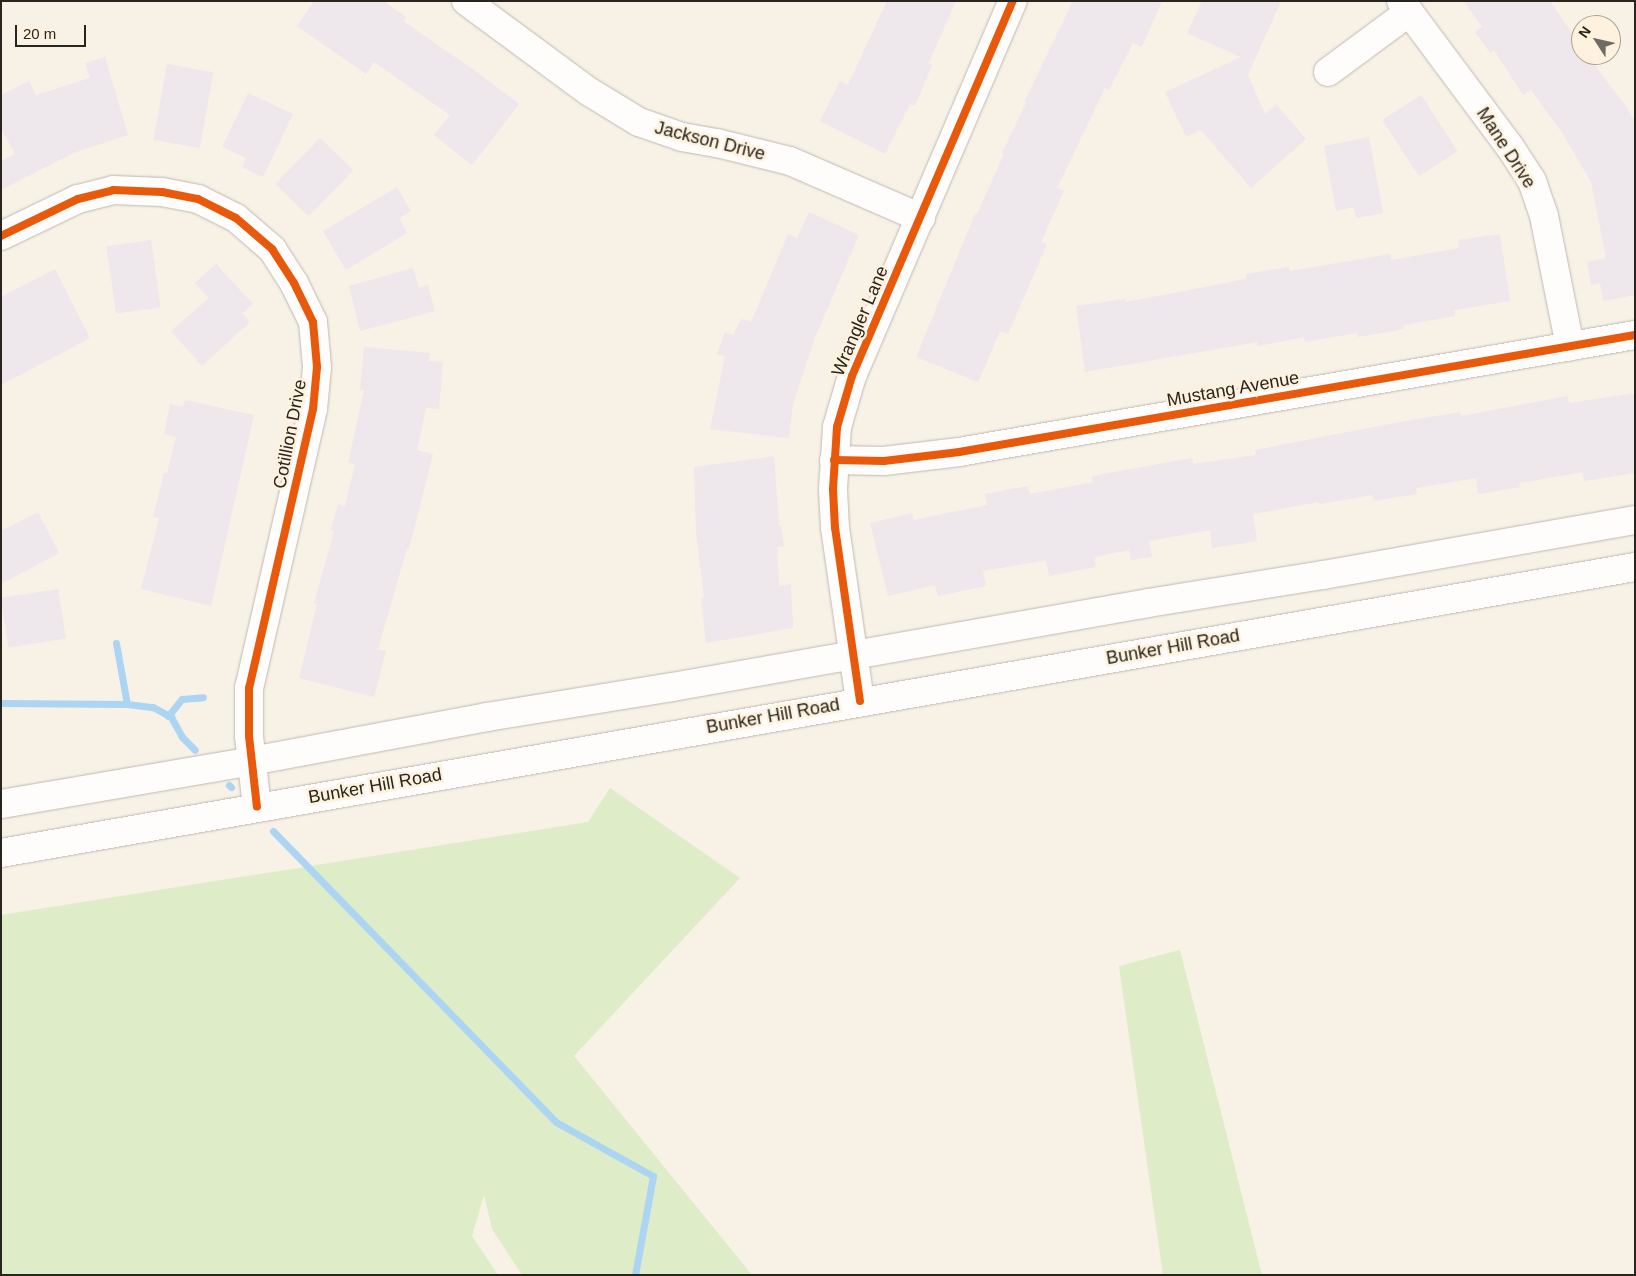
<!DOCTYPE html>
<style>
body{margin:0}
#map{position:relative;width:1636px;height:1276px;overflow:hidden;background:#f7f1e6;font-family:Helvetica,sans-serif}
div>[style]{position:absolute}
.green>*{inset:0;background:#deedc7}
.stream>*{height:7px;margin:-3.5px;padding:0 3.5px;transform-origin:3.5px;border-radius:3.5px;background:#acd4f3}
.building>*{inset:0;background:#eee7eb;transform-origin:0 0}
.roads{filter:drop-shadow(0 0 1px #beb9b1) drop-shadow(0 0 1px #beb9b1)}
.street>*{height:28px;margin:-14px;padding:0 14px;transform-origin:14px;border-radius:14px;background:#fefdfb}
.secondary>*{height:28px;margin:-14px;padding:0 14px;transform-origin:14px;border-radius:14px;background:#fefdfb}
.cycleway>*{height:8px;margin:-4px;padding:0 4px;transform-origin:4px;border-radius:4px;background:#e8590c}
span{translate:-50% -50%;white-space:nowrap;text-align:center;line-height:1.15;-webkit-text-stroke:5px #fef2df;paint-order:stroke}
.street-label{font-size:18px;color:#29241d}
.frame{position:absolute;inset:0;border:2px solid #29241d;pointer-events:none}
.north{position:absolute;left:1571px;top:15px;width:50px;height:50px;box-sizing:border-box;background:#fef2df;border:1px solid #a9a091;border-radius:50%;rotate:305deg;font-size:14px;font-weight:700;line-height:20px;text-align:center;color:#29241d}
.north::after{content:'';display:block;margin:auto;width:18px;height:22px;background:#716c63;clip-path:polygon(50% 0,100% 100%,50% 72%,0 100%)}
.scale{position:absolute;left:15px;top:25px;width:71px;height:22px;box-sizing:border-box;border:2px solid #29241d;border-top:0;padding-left:6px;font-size:15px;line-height:18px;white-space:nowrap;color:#29241d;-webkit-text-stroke:4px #fef2df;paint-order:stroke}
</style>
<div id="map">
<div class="green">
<div style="clip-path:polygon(610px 788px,740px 878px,574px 1056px,752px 1275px,522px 1275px,492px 1229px,484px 1195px,472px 1236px,498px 1275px,1px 1275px,1px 915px,588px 822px)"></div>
<div style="clip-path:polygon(1180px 950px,1262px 1275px,1163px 1275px,1119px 966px)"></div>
</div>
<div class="stream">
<div style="left:116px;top:643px;width:62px;rotate:79.8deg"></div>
<div style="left:1px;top:703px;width:126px;rotate:0.5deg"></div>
<div style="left:127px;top:704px;width:26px;rotate:7deg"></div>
<div style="left:153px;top:707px;width:21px;rotate:29deg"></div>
<div style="left:171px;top:717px;width:23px;rotate:61deg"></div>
<div style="left:182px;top:737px;width:18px;rotate:45deg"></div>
<div style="left:168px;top:716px;width:22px;rotate:-51deg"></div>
<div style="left:182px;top:699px;width:21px;rotate:-5deg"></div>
<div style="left:229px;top:785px;width:3px;rotate:45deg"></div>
<div style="left:273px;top:831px;width:406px;rotate:45.8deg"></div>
<div style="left:556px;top:1122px;width:111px;rotate:29.1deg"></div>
<div style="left:653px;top:1176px;width:101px;rotate:100.3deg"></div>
</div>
<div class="building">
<div style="clip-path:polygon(314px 1px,383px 1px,406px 17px,403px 21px,481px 75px,519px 104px,472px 165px,434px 135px,450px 115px,374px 62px,366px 74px,297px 26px)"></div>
<div style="clip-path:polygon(887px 1px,956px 1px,928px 64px,932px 65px,915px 106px,910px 104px,885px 154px,820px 121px,840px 81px,848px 85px)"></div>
<div style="clip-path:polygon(1073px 1px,1162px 1px,1142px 47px,1133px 43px,1109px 90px,1105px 88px,1057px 188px,1064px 191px,1041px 242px,1047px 244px,1008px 334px,1000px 331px,978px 382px,916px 357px,975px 214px,977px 214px,1004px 154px,1002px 153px,1026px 103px,1024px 102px)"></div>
<div style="clip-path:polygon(1202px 1px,1281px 1px,1248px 75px,1265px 114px,1276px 104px,1306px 139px,1251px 188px,1201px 130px,1186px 137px,1165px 92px,1241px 57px,1187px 33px)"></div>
<div style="clip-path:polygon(1464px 1px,1550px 1px,1581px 47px,1581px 55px,1586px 55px,1592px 62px,1626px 106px,1635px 122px,1635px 295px,1603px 301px,1600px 283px,1591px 285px,1587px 262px,1606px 258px,1591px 182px,1563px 134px,1531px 90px,1523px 95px,1494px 50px,1490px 53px,1475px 32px,1482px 27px)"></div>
<div style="clip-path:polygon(105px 57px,128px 135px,73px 153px,1px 190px,1px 161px,15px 154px,1px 128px,1px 95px,29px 81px,36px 95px,90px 78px,85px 63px)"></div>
<div style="left:167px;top:64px;width:47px;height:77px;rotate:10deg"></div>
<div style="clip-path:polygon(248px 93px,293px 114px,263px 177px,242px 167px,246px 158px,222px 147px)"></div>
<div style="left:1421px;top:95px;width:67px;height:46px;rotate:57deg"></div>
<div style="clip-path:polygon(1369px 137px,1383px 213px,1356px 218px,1354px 207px,1336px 211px,1324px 146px)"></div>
<div style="left:320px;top:138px;width:46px;height:64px;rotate:44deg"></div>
<div style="clip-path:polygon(397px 187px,411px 211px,399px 218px,407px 233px,346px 270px,323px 231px)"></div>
<div style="clip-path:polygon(809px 212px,859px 235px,814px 340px,793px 404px,789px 438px,710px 429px,725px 356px,717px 354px,725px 332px,733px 335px,741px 319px,751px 322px,788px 234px,797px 238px)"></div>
<div style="clip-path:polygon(1500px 234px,1510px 301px,1454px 310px,1455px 316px,1403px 325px,1404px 329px,1358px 337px,1357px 333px,1305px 342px,1304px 337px,1258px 346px,1257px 342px,1085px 372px,1076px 306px,1125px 299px,1125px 302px,1184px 291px,1246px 279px,1246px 274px,1289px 267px,1290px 271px,1390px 254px,1391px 260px,1459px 248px,1458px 240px)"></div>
<div style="left:151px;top:240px;width:68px;height:45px;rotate:82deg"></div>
<div style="clip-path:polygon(216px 264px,253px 304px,242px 313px,250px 322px,202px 366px,171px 331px,209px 298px,195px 283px)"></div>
<div style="clip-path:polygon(413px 268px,419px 288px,428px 285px,435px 311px,360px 331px,349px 286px)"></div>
<div style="clip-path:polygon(55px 269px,90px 338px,1px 385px,1px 297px)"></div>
<div style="clip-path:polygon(364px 347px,430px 353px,429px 361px,443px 362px,439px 409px,426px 408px,417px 450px,433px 454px,409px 549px,407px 548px,378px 649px,386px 651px,374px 697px,299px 678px,317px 604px,314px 603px,334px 531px,331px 530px,338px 504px,345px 506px,355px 464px,348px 463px,364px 390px,360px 390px)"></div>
<div style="clip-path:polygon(1635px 393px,1635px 473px,1584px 481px,1583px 472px,1519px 483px,1520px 487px,1478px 494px,1476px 478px,1416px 488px,1417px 494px,1374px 501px,1372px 495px,1319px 504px,1319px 502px,1253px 514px,1257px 541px,1212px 548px,1210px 530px,1149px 541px,1152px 557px,1131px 560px,1129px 550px,1094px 557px,1096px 567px,1049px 576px,1046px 560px,983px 571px,986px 586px,938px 596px,935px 585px,888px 596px,870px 523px,912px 513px,914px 520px,987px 505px,985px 494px,1028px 486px,1030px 494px,1093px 482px,1092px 476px,1192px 458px,1193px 464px,1256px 455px,1255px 450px,1405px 421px,1460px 412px,1461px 416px,1568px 396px,1569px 403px)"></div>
<div style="clip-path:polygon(185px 400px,254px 415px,211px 606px,141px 589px,159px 518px,153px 517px,164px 473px,167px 473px,176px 437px,164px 434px,170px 404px,183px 407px)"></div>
<div style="clip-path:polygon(774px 456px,779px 526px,781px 526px,784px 546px,777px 547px,779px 586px,791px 584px,793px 628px,706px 643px,701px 598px,704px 598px,696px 532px,694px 467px)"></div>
<div style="clip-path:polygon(38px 512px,59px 553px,1px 584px,1px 531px)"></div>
<div style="left:58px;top:589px;width:50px;height:58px;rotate:81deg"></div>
</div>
<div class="roads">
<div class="street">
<div style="left:466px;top:1px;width:152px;rotate:36.4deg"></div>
<div style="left:588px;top:91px;width:60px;rotate:31.3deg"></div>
<div style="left:639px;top:122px;width:46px;rotate:19.2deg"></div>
<div style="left:682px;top:137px;width:36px;rotate:10deg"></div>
<div style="left:717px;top:143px;width:75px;rotate:13.9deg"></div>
<div style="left:790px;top:161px;width:143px;rotate:23.5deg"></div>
<div style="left:1401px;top:1px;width:182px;rotate:53.3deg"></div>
<div style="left:1510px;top:147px;width:40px;rotate:57.1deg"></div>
<div style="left:1532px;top:181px;width:37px;rotate:71deg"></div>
<div style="left:1544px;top:216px;width:133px;rotate:78.7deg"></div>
<div style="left:1328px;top:72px;width:101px;rotate:-36.5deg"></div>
<div style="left:1px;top:236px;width:85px;rotate:-25.7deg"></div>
<div style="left:78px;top:199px;width:36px;rotate:-14deg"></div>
<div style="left:113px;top:190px;width:49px;rotate:2.3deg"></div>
<div style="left:162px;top:192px;width:37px;rotate:11deg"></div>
<div style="left:198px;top:199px;width:42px;rotate:26.6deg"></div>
<div style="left:236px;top:218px;width:48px;rotate:40.7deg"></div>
<div style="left:272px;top:249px;width:40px;rotate:57.1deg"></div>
<div style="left:294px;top:283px;width:43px;rotate:64deg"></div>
<div style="left:313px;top:322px;width:45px;rotate:84.9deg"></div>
<div style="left:317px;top:367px;width:42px;rotate:95.4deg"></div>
<div style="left:313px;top:409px;width:286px;rotate:102.9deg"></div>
<div style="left:249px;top:688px;width:48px;rotate:90deg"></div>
<div style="left:249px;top:736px;width:71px;rotate:83.6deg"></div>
<div style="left:834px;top:460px;width:50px;rotate:1.1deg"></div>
<div style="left:884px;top:461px;width:76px;rotate:-6.8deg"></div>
<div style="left:959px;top:452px;width:686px;rotate:-9.82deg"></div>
<div style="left:860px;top:701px;width:175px;rotate:-98.2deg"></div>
<div style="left:835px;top:528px;width:39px;rotate:-93deg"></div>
<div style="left:833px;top:489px;width:62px;rotate:-86.3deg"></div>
<div style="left:837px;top:427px;width:53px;rotate:-73.6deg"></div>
<div style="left:852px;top:376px;width:408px;rotate:-66.8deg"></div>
</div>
<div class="secondary">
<div style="left:1px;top:804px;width:255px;rotate:-9.7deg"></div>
<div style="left:252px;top:761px;width:239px;rotate:-10.6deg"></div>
<div style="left:487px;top:717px;width:187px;rotate:-9.2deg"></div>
<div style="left:672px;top:687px;width:483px;rotate:-10deg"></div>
<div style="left:1148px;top:603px;width:177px;rotate:-9.1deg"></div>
<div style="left:1323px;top:575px;width:317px;rotate:-10deg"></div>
<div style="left:1px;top:853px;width:1659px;rotate:-9.93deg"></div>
</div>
</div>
<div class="cycleway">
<div style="left:1px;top:236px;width:85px;rotate:-25.7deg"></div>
<div style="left:78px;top:199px;width:36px;rotate:-14deg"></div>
<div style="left:113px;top:190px;width:49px;rotate:2.3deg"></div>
<div style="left:162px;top:192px;width:37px;rotate:11deg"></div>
<div style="left:198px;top:199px;width:42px;rotate:26.6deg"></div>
<div style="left:236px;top:218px;width:48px;rotate:40.7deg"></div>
<div style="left:272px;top:249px;width:40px;rotate:57.1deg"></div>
<div style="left:294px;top:283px;width:43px;rotate:64deg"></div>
<div style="left:313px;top:322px;width:45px;rotate:84.9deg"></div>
<div style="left:317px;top:367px;width:42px;rotate:95.4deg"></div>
<div style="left:313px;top:409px;width:286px;rotate:102.9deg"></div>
<div style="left:249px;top:688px;width:48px;rotate:90deg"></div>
<div style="left:249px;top:736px;width:71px;rotate:83.6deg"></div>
<div style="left:834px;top:460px;width:50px;rotate:1.1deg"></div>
<div style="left:884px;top:461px;width:76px;rotate:-6.8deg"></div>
<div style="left:959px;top:452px;width:686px;rotate:-9.82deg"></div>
<div style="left:860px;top:701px;width:175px;rotate:-98.2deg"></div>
<div style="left:835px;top:528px;width:39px;rotate:-93deg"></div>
<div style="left:833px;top:489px;width:62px;rotate:-86.3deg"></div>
<div style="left:837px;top:427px;width:53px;rotate:-73.6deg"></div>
<div style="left:852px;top:376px;width:408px;rotate:-66.8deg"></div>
</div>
<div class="street-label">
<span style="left:710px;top:141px;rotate:14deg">Jackson Drive</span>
<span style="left:1506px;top:148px;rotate:57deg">Mane Drive</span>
<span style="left:860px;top:321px;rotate:-67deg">Wrangler Lane</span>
<span style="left:1233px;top:389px;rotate:-10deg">Mustang Avenue</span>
<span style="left:290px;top:434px;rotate:-79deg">Cotillion Drive</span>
<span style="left:1173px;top:647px;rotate:-10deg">Bunker Hill Road</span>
<span style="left:773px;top:716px;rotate:-10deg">Bunker Hill Road</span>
<span style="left:375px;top:786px;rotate:-10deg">Bunker Hill Road</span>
</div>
<div class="frame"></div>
<div class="north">N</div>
<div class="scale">20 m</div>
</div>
